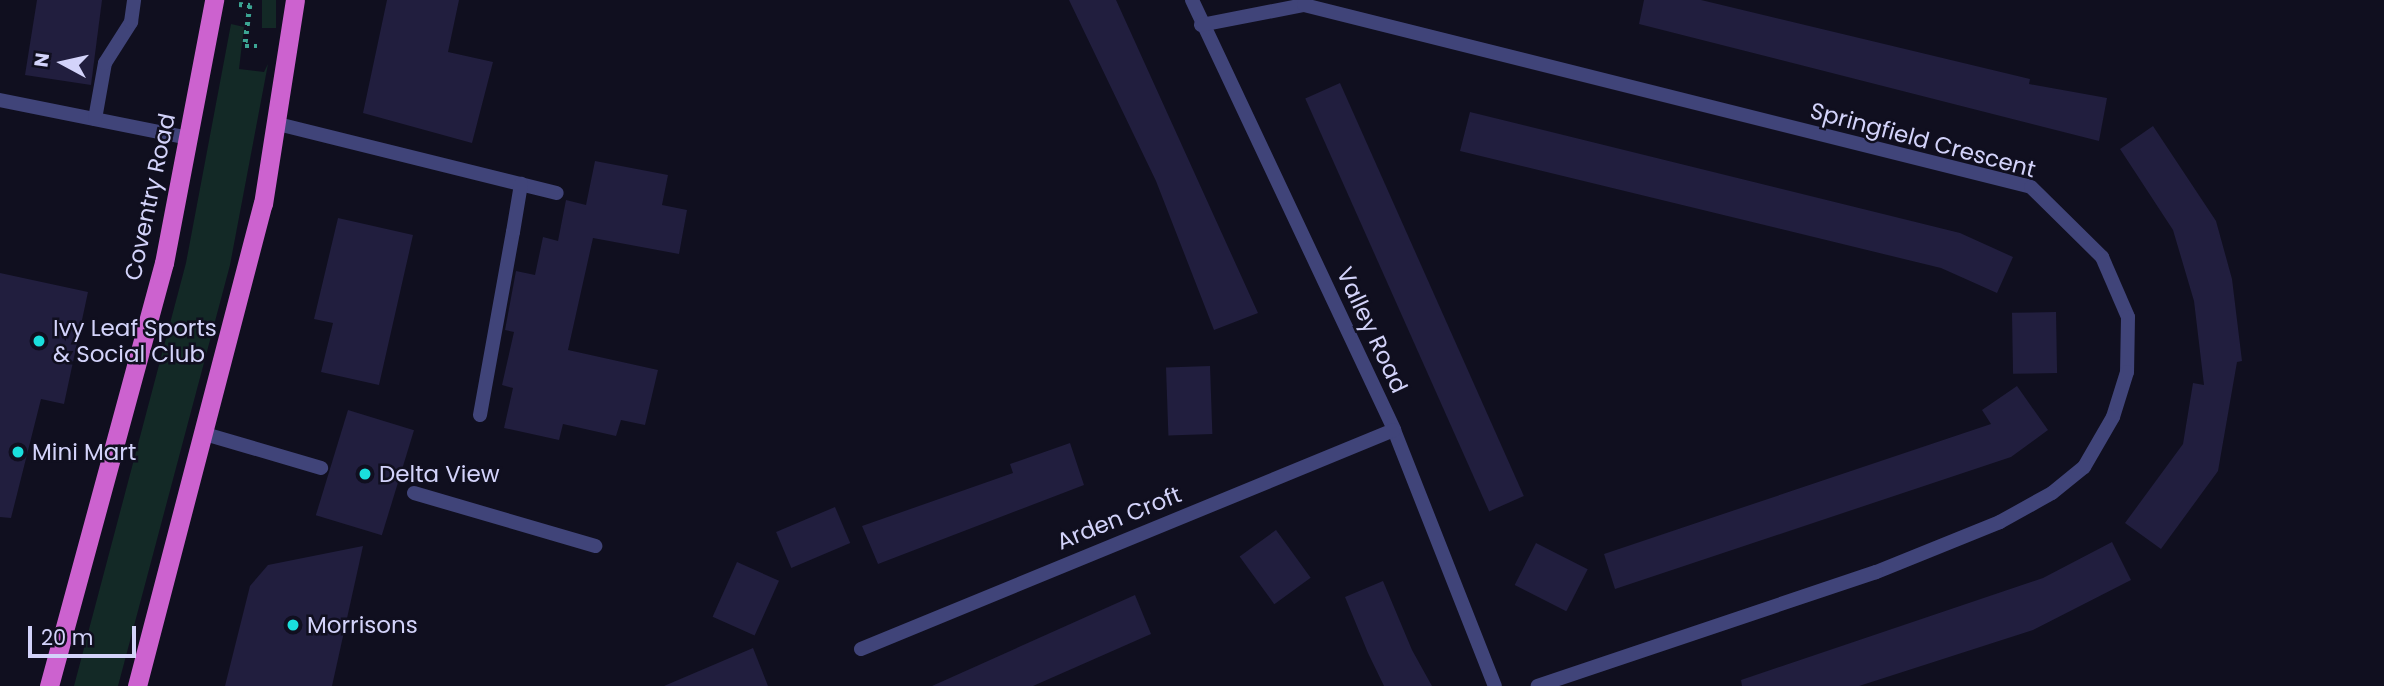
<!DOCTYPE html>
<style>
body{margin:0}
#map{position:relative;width:2384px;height:686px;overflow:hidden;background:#100f1f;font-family:Poppins,sans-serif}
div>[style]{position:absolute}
.green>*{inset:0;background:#132926;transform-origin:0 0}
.building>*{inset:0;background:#211e3e;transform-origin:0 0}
.path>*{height:4.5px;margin-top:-2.25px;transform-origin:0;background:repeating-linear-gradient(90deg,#3ca593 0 3.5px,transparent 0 8.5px)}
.service>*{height:14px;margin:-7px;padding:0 7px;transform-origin:7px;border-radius:7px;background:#404479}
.minor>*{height:14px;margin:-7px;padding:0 7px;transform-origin:7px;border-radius:7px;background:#404479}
.trunk>*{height:19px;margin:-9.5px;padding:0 9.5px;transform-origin:9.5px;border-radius:9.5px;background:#cc62cf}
.dots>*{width:19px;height:19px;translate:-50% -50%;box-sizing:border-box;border:4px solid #100f1f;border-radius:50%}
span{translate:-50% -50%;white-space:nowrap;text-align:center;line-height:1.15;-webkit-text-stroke:5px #100f1f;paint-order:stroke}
.street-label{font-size:23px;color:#d3d3fa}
.poi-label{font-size:23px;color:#d3d3fa}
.left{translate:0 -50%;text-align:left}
.north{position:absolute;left:28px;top:28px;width:70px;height:70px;-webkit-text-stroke:5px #100f1f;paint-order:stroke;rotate:278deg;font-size:19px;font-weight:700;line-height:28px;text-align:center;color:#d3d3fa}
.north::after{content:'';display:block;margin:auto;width:24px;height:32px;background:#d3d3fa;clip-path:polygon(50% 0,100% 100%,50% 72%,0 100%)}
.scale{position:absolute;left:28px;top:626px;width:108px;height:32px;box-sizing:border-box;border:4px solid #d3d3fa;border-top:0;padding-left:9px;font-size:21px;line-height:24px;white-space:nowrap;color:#d3d3fa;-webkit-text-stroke:5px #100f1f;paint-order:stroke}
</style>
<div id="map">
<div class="green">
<div style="left:262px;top:0;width:14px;height:28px"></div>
<div style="clip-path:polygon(231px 24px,244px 27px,239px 69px,264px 72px,268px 64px,230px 265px,118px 686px,74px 686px,186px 263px)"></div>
</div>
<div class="building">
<div style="clip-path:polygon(37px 0,102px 0,91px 85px,25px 75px)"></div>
<div style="clip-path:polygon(387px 0,459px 0,448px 52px,493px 62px,472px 143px,363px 113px)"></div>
<div style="clip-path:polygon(1069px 0,1116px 0,1258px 313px,1214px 330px,1156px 181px)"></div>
<div style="clip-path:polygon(1644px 0,1701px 0,2030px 79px,2029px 84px,2107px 98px,2099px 141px,1639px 24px)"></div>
<div style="left:1340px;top:83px;width:452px;height:38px;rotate:66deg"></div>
<div style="clip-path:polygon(1470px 112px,1960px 233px,2013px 257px,1997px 293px,1941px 268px,1460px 151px)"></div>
<div style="clip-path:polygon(2153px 126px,2216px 221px,2232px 279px,2242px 361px,2237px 362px,2218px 471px,2161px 549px,2125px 523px,2183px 444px,2193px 383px,2204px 385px,2194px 301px,2173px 230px,2120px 149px)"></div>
<div style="clip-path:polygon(595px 161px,668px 175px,662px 205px,687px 210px,679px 254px,593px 238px,568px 350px,658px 370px,645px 425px,621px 420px,616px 436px,563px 424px,559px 440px,504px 428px,513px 388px,502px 385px,514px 332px,505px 330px,516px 271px,535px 275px,543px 237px,558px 241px,566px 200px,586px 205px)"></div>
<div style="clip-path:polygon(338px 218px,413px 235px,379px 385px,321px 372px,333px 323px,314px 319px)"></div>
<div style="clip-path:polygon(0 273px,88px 292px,64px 404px,41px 399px,11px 518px,0 517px)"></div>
<div style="left:2056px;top:312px;width:61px;height:44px;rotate:89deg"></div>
<div style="left:1210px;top:366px;width:68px;height:44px;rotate:88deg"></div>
<div style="clip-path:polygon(2017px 386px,2048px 430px,2011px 457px,1615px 589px,1604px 554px,1991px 424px,1982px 410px)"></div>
<div style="left:348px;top:410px;width:69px;height:110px;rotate:17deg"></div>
<div style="clip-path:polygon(1070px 443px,1084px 485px,878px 564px,862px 526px,1013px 473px,1010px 464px)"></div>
<div style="left:835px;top:507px;width:39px;height:64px;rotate:67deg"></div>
<div style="left:1276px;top:530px;width:59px;height:45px;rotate:54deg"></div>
<div style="clip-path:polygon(2112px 542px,2131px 580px,2033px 630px,1859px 686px,1742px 686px,1741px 680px,2043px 578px)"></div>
<div style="left:1536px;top:543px;width:58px;height:47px;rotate:27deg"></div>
<div style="clip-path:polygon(363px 546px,332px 686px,225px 686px,250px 586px,268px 565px)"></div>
<div style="left:737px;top:562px;width:46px;height:60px;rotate:24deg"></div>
<div style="clip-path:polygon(1383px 581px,1412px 650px,1432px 686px,1384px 686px,1368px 653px,1345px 597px)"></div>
<div style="clip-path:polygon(1135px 595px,1151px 634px,1033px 686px,932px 686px)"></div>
<div style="clip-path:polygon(753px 648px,768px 686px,664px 686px)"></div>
</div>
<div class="path">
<div style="left:239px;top:4px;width:11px;rotate:5deg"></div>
<div style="left:250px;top:5px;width:41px;rotate:97deg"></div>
<div style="left:245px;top:46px;width:16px"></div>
</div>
<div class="service">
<div style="left:0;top:100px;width:192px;rotate:11.4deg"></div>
<div style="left:95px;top:119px;width:57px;rotate:-79.9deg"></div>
<div style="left:105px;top:63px;width:49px;rotate:-57.6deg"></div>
<div style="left:131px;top:22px;width:22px;rotate:-82deg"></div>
<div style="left:278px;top:124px;width:287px;rotate:13.9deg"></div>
<div style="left:480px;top:415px;width:186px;rotate:-79.8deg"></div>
<div style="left:205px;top:434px;width:121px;rotate:16.3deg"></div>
<div style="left:414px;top:493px;width:189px;rotate:16.3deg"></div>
</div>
<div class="minor">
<div style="left:1192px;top:0;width:475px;rotate:64.8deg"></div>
<div style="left:1394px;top:430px;width:275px;rotate:68.5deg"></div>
<div style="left:1201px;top:25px;width:105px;rotate:-11deg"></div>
<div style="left:1304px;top:5px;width:749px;rotate:14.05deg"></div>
<div style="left:2031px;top:187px;width:100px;rotate:44.6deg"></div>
<div style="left:2102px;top:257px;width:65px;rotate:66.6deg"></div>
<div style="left:2128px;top:317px;width:55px;rotate:91deg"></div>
<div style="left:2127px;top:372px;width:47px;rotate:107.3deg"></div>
<div style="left:2113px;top:417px;width:58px;rotate:120.1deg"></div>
<div style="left:2084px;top:467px;width:41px;rotate:140.9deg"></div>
<div style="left:2052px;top:493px;width:60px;rotate:150.9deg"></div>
<div style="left:2000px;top:522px;width:134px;rotate:158deg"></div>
<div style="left:1876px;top:572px;width:357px;rotate:161.4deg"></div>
<div style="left:513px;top:232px;width:49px;rotate:-80.5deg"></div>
<div style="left:861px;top:649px;width:576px;rotate:-22.34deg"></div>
</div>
<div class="trunk">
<div style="left:49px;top:686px;width:438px;rotate:-74.8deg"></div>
<div style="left:164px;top:263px;width:268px;rotate:-79.2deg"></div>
<div style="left:137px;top:686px;width:498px;rotate:-75.4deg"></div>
<div style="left:263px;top:204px;width:206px;rotate:-81.1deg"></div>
</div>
<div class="dots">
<div style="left:39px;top:341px;background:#1adfdd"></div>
<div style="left:18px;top:452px;background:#1adfdd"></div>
<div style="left:365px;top:474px;background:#1adfdd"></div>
<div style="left:293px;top:625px;background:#1adfdd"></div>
</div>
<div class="street-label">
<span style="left:1923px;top:140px;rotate:15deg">Springfield Crescent</span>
<span style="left:150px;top:197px;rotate:-78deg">Coventry Road</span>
<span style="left:1372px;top:330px;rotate:65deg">Valley Road</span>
<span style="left:1119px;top:518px;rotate:-22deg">Arden Croft</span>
</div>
<div class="poi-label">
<span class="left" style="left:53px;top:341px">Ivy Leaf Sports<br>&amp; Social Club</span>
<span class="left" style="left:32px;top:452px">Mini Mart</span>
<span class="left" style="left:379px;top:474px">Delta View</span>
<span class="left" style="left:307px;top:625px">Morrisons</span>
</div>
<div class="north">N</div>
<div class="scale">20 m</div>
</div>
